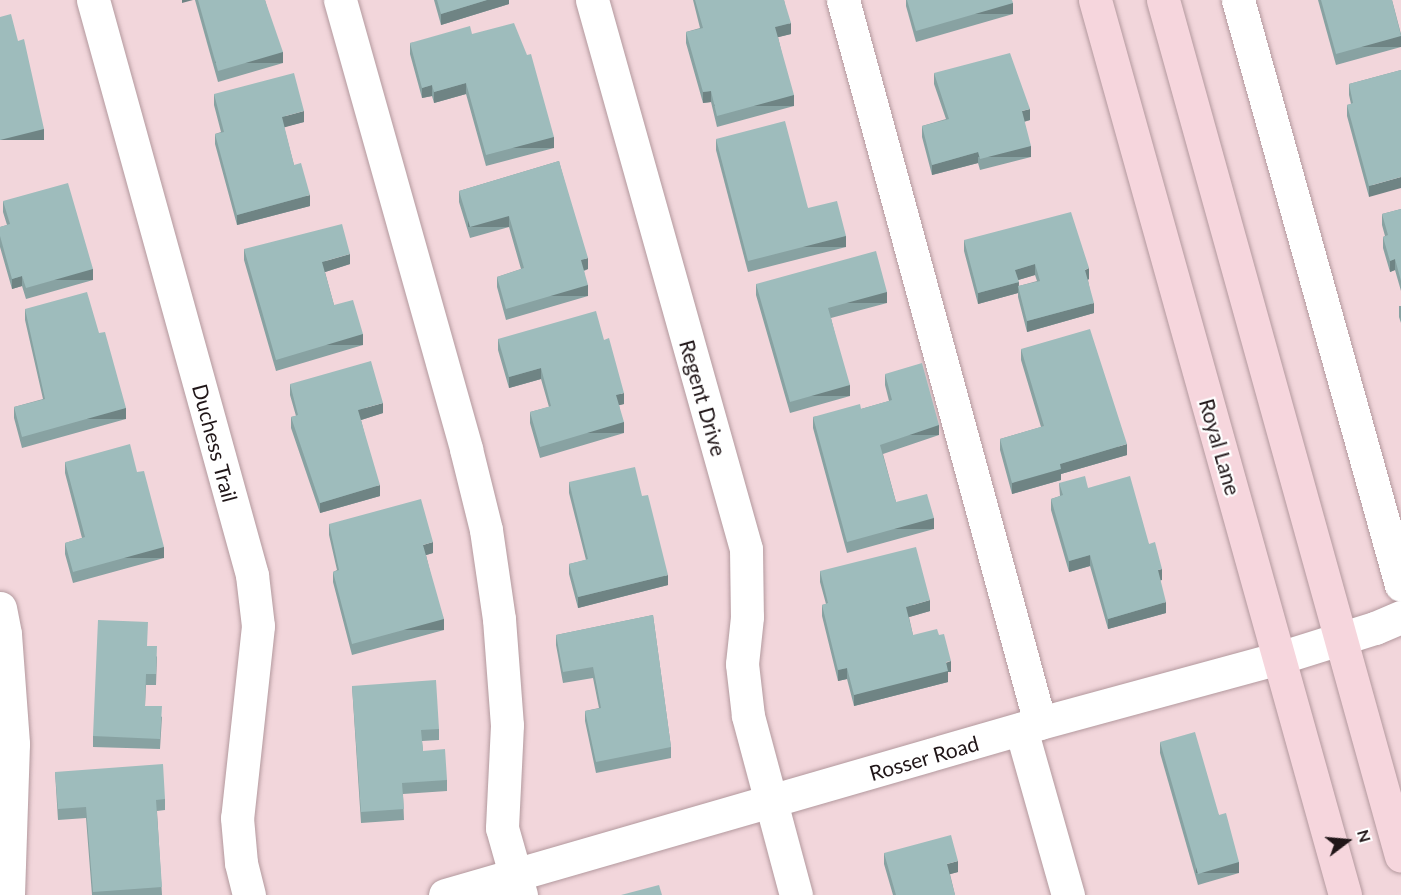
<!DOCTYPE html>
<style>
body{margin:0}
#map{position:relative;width:1401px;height:895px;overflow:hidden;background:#f2d6db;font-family:Lato,sans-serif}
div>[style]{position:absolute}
.roads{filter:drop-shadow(0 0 2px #b3999e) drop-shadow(0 0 2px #b3999e)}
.minor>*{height:33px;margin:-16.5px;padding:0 16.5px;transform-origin:16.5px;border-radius:16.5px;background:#fff}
.major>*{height:33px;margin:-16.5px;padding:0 16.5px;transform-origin:16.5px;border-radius:16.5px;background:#f6d6dd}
.wall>*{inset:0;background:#88a2a2}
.shaded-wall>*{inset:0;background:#6f8484;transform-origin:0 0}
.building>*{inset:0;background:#9ebcbc}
span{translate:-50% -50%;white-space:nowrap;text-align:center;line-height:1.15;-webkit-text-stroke:4.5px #fff;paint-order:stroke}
.street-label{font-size:21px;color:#201618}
.north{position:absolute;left:1317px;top:811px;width:60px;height:60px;-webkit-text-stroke:4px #fff;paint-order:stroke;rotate:74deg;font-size:16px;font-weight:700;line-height:24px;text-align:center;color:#201618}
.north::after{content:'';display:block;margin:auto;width:21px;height:27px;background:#201618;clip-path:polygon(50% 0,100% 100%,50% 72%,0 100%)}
</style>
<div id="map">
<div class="roads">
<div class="minor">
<div style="left:93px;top:0;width:597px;rotate:74.54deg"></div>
<div style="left:252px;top:575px;width:51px;rotate:83.3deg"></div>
<div style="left:258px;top:626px;width:193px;rotate:96.2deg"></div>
<div style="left:237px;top:818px;width:45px;rotate:84.9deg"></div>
<div style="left:241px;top:863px;width:33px;rotate:76deg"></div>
<div style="left:340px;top:0;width:466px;rotate:74.3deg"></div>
<div style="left:466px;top:449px;width:83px;rotate:76.1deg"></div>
<div style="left:486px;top:530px;width:90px;rotate:81.7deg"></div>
<div style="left:499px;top:619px;width:106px;rotate:85.7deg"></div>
<div style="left:507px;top:725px;width:103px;rotate:92.8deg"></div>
<div style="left:502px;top:828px;width:70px;rotate:74.2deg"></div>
<div style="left:592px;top:0;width:570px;rotate:74.33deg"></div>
<div style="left:746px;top:549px;width:68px;rotate:89.2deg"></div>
<div style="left:747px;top:617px;width:47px;rotate:96.1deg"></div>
<div style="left:742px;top:664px;width:52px;rotate:83.4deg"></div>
<div style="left:748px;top:716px;width:185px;rotate:75deg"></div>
<div style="left:843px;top:0;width:749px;rotate:74.76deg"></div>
<div style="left:1238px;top:0;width:607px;rotate:74.43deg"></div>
<div style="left:0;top:608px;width:26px;rotate:79deg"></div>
<div style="left:5px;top:634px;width:110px;rotate:85.8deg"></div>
<div style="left:13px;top:744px;width:151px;rotate:91.9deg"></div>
<div style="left:1021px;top:729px;width:173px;rotate:74.2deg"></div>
<div style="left:445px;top:895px;width:619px;rotate:-16.12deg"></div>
<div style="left:1040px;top:723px;width:248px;rotate:-15.2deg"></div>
<div style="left:1279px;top:658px;width:101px;rotate:-17.4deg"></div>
<div style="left:1375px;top:628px;width:28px;rotate:-23deg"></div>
</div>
<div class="major">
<div style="left:1095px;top:0;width:929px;rotate:74.39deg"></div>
<div style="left:1163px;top:0;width:888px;rotate:74.46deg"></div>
</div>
</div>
<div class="wall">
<div style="clip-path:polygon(195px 0,265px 0,283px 63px,218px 82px)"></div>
<div style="clip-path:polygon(434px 0,509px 0,509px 4px,441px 25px)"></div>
<div style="clip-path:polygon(693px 0,784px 0,791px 34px,778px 37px,794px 106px,717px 127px,711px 102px,703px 103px,686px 43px,686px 32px,700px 28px)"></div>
<div style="clip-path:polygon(906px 0,1012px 0,1013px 14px,916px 42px,906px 6px)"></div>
<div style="clip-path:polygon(1318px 0,1392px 0,1401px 34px,1401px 47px,1336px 65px)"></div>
<div style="clip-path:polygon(472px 34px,554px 148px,486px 166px,466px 94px,434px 103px,432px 96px,422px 98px,410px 54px,410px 43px)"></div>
<div style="clip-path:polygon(1401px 70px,1369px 197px,1347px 116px,1347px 105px,1351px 104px,1349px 95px,1349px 84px)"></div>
<div style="clip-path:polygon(934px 73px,1030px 120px,1024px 122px,1031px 157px,980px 170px,978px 163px,932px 175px,922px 137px,922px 126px,946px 119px,934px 84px)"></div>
<div style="clip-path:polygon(214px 94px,304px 122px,284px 127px,294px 165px,310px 206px,237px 225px,215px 144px,215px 134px,221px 132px,214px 105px)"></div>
<div style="clip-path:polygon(716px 139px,808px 208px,846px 247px,748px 272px,716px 150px)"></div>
<div style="clip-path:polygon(559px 161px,588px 269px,584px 271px,588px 296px,506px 320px,497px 287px,497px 277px,521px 269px,509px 227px,470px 238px,459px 202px,459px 191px)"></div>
<div style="clip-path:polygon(3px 201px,93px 280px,26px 299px,22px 286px,12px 289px,0 247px,0 227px,7px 225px,3px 212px)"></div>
<div style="clip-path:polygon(1401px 209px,1401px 291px,1395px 270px,1390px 272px,1383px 248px,1383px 237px,1385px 236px,1382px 225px,1382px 214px)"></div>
<div style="clip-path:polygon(evenodd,964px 240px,1089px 279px,1088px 280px,1094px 313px,1027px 332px,1018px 297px,1018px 293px,978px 304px,964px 251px,964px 240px,1035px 275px,1037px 281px,1019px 286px,1018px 280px,1035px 275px)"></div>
<div style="clip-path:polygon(244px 249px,350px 264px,325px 272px,334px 305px,363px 345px,276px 371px,244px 260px)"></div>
<div style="clip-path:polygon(756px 284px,887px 303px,831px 318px,850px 396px,790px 413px,756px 295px)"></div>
<div style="clip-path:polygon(1399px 306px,1401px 306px,1401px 323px,1399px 317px)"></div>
<div style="clip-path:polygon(25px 309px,99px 333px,126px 419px,22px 448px,14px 418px,14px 407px,43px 399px,25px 320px)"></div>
<div style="clip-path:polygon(498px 339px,604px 340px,624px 404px,619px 405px,624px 433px,540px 458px,530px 423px,530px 412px,549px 407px,541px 379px,509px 388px,498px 350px)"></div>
<div style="clip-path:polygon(1021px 349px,1127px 455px,1061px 474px,1061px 480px,1012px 494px,1000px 450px,1000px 439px,1041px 427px,1021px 360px)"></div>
<div style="clip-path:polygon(885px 374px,939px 435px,883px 454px,896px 502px,934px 529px,847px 553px,813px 428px,813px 417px,861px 409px,889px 401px,885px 385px)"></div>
<div style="clip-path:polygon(290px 384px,383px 413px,361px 420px,380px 496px,320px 513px,291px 428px,291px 417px,296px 416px,290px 395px)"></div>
<div style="clip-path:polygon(65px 462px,137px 472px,164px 558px,73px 583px,65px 554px,65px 543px,82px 538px,65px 473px)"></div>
<div style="clip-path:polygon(569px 482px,642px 496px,668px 585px,578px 608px,569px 574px,569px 564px,586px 560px,569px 493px)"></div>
<div style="clip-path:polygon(1059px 483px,1088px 488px,1149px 544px,1162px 580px,1160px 580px,1166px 613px,1108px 629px,1090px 566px,1069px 572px,1051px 510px,1051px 499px,1060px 496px)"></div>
<div style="clip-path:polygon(329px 524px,433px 553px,426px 555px,444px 630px,352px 655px,333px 582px,333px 572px,337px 570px,329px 535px)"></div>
<div style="clip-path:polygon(820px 571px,930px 611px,909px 617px,913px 635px,951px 672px,948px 672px,948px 682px,854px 706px,847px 679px,838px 681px,822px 616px,822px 605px,826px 604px,820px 582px)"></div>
<div style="clip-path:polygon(653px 615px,671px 747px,671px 758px,596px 773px,585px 721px,585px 711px,599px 708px,593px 678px,563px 683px,556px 645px,556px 635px)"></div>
<div style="clip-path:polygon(147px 646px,157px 657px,156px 685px,146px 685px,145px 706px,162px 717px,160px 749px,93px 747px,93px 736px)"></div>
<div style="clip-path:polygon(352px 686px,439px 729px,439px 740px,422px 741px,423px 751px,447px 780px,447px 791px,403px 794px,404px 820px,361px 823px)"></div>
<div style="clip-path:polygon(1160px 742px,1219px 815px,1239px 873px,1198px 885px,1160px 753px)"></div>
<div style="clip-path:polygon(55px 772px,165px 799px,165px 810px,157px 811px,162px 895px,92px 895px,86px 818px,58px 820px)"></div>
<div style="clip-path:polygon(884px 853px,958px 872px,950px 874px,955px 895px,893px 895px,884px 864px)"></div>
</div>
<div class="shaded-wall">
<div style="clip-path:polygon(182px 0,193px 0,182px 3px)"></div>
<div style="clip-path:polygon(487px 0,509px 0,509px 4px,441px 25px,441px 14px)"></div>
<div style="left:1013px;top:3px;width:11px;height:101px;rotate:90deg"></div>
<div style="clip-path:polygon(791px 23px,791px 34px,775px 38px,775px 27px)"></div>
<div style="left:1401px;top:36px;width:11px;height:67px;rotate:90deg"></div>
<div style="left:283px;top:52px;width:11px;height:68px;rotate:90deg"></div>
<div style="clip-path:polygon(466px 83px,466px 94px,434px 103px,434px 92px)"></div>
<div style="clip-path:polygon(432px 85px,432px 96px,422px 98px,422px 88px)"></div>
<div style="clip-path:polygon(711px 91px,711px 102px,703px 103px,703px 92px)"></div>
<div style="left:794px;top:95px;width:11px;height:80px;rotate:90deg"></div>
<div style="clip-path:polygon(1030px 109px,1030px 120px,1022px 122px,1022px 111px)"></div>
<div style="clip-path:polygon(304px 111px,304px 122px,282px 128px,282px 117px)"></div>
<div style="left:44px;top:129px;width:11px;height:45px;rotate:90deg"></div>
<div style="left:554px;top:137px;width:11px;height:70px;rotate:90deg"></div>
<div style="left:1031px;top:146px;width:11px;height:53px;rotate:90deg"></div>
<div style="clip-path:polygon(978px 152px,978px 163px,932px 175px,932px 165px)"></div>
<div style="clip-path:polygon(1401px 177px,1401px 188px,1369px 197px,1369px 186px)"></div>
<div style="clip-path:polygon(310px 195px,310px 206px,237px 225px,237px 215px)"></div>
<div style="left:509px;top:216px;width:11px;height:41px;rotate:90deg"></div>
<div style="left:846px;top:236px;width:11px;height:101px;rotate:90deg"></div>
<div style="clip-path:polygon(350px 254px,350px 264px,322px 273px,322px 262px)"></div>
<div style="clip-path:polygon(588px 258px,588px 269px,581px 271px,581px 260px)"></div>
<div style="clip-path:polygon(1395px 259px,1395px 270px,1390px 272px,1390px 261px)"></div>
<div style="clip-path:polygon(1035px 264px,1035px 275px,1015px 281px,1015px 270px)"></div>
<div style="clip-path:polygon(1089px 268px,1089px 279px,1085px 280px,1085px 270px)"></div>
<div style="left:93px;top:269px;width:11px;height:70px;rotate:90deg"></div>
<div style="clip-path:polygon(22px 276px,22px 286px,12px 289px,12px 279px)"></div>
<div style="clip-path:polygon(1019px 282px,1018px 293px,978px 304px,978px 293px)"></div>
<div style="left:588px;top:285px;width:11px;height:85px;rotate:90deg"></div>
<div style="left:887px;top:292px;width:11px;height:61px;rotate:90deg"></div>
<div style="clip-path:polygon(1094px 303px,1094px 313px,1027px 332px,1027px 321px)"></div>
<div style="left:363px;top:334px;width:11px;height:91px;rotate:90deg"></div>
<div style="clip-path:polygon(541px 368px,541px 379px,509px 388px,509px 377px)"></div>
<div style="left:850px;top:385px;width:11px;height:62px;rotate:90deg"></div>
<div style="clip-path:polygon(624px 393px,624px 404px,616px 406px,616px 395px)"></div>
<div style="clip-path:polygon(383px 403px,383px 413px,358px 421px,358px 410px)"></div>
<div style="left:126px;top:408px;width:11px;height:108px;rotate:90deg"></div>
<div style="left:624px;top:422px;width:11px;height:88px;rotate:90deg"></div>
<div style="left:939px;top:425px;width:10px;height:62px;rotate:90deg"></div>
<div style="clip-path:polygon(1127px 444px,1127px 455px,1061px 474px,1061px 480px,1012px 494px,1012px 483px,1060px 464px)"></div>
<div style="clip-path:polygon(380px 485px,380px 496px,320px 513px,320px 503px)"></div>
<div style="left:934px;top:518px;width:11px;height:90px;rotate:90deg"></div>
<div style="clip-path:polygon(433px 542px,433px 553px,423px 556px,423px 545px)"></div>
<div style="left:164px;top:547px;width:11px;height:94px;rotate:90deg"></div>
<div style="clip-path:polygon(1090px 555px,1090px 566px,1069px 572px,1069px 561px)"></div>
<div style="clip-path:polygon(1162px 569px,1162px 580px,1158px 581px,1158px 570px)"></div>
<div style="clip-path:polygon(668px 575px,668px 585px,578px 608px,578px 597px)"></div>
<div style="clip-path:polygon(930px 600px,930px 611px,906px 618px,906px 607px)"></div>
<div style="clip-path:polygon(1166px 602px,1166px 613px,1108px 629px,1108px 619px)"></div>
<div style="left:444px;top:619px;width:11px;height:95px;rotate:90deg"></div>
<div style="clip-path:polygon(951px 661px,951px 672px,948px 672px,948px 682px,854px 706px,854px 695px)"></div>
<div style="clip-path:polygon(847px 668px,847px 679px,838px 681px,838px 670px)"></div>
<div style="clip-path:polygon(958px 861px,958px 872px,947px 875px,947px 864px)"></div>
<div style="left:1239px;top:862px;width:11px;height:43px;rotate:90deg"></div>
</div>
<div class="building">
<div style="clip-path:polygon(198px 0,265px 0,283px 52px,218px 71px)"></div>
<div style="clip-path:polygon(437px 0,487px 0,441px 14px)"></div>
<div style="clip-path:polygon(695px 0,784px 0,791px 23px,775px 27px,794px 95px,717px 116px,711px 91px,703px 92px,686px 32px,703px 28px)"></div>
<div style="clip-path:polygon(907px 0,1012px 0,1013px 3px,916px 31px)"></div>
<div style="clip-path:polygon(1321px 0,1392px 0,1401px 36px,1336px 54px)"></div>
<div style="clip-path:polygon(11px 14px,18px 41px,24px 39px,44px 129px,0 140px,0 17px)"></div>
<div style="clip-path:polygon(514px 23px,527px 55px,531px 54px,554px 137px,486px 155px,466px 83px,434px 92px,432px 85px,422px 88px,410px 43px,470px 26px,472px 34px)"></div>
<div style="clip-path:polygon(1010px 53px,1030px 109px,1022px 111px,1031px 146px,980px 159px,978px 152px,932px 165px,922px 126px,949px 119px,934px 73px)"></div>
<div style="clip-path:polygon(1401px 70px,1401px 177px,1369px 186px,1347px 105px,1353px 103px,1349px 84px)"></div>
<div style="clip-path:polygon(294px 73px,304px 111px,282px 117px,294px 165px,301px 163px,310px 195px,237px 215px,215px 134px,224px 132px,214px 94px)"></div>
<div style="clip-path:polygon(785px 121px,808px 208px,837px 201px,846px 236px,748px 261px,716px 139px)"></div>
<div style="clip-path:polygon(559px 161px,588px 258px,581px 260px,588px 285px,506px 309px,497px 277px,524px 268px,509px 216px,470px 227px,459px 191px)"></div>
<div style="clip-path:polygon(68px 183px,93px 269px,26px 288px,22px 276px,12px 279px,0 236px,0 227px,10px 224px,3px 201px)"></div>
<div style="clip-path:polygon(1401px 209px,1401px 281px,1395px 259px,1390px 261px,1383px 237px,1388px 235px,1382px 214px)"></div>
<div style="clip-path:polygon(1071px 212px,1089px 268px,1085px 270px,1094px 303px,1027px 321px,1018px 286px,1040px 281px,1035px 264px,1015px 270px,1019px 282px,978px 293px,964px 240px)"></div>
<div style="clip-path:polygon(342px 224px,350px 254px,322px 262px,334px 305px,353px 300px,363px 334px,276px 360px,244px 249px)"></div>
<div style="clip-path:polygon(876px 251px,887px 292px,828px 308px,850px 385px,790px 402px,756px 284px)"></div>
<div style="clip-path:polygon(87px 292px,99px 333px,105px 332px,126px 408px,22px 437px,14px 407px,45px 399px,25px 309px)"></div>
<div style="clip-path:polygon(596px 311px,604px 340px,609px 338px,624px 393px,616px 395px,624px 422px,540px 447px,530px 412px,551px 406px,541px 368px,509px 377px,498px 339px)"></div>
<div style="clip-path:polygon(1090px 329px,1127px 444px,1060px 464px,1061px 469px,1012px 483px,1000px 439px,1044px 426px,1021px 349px)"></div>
<div style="clip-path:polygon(371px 361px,383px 403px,358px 410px,380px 485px,320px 503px,291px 417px,298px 415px,290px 384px)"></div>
<div style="clip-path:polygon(922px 363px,939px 425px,880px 445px,896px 502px,927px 494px,934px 518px,847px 542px,813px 417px,860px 404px,861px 409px,892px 400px,885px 374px)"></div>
<div style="clip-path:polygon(130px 444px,137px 472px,144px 471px,164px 547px,73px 572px,65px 543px,85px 537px,65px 462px)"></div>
<div style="clip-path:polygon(635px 467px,642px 496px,648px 495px,668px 575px,578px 597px,569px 564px,588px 559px,569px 482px)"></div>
<div style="clip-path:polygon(1085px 476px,1088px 488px,1130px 476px,1149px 544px,1155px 542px,1162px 569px,1158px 570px,1166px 602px,1108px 619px,1090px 555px,1069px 561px,1051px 499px,1063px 495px,1059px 483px)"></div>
<div style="clip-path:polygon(421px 499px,433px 542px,423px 545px,444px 619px,352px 644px,333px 572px,339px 570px,329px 524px)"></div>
<div style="clip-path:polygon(916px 547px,930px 600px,906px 607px,913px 635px,937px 629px,939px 635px,944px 634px,951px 661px,946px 662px,948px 671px,854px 695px,847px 668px,838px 670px,822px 605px,828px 603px,820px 571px)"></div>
<div style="clip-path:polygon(653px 615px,671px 747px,596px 762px,585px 711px,601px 708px,593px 667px,563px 672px,556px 635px)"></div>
<div style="clip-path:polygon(98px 620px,148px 622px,147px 646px,157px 646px,156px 674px,146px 674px,145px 706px,162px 706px,160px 739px,93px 736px)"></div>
<div style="clip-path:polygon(436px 680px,439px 729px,421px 730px,423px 751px,445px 749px,447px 780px,402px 783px,404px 809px,361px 812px,352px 686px)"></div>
<div style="clip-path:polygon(1195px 732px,1219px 815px,1226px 813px,1239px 862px,1198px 874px,1160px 742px)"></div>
<div style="clip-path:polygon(163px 764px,165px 799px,156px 800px,162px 887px,93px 892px,86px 807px,58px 809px,55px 772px)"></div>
<div style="clip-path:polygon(951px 835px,958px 861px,947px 864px,955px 895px,896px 895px,884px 853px)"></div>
<div style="clip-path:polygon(659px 885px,662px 895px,621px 895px)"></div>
</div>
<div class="street-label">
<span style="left:703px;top:398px;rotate:74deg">Regent Drive</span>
<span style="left:215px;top:443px;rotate:75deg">Duchess Trail</span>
<span style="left:1220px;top:447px;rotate:74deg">Royal Lane</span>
<span style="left:924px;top:758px;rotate:-16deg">Rosser Road</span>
</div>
<div class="north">N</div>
</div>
